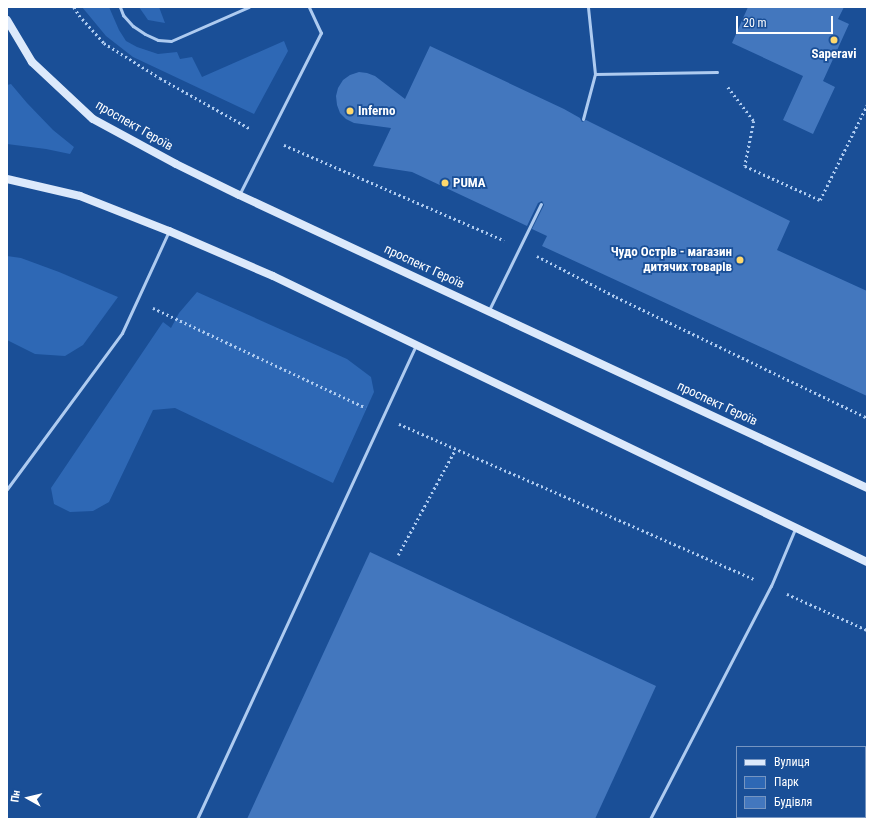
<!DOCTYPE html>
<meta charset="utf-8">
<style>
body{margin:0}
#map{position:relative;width:874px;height:826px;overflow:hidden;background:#1a4f97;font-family:"Roboto Condensed",sans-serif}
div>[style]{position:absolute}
.green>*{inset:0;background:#2e68b5}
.building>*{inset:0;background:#4377be}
.path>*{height:2.5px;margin-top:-1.25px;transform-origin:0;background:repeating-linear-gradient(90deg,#aecbf0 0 2px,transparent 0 5px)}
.service>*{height:3px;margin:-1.5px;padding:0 1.5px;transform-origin:1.5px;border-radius:1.5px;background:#aecbf0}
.secondary>*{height:8px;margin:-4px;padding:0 4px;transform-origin:4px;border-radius:4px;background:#dce9fb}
.dots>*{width:11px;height:11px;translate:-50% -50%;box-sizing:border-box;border:2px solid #1a4f97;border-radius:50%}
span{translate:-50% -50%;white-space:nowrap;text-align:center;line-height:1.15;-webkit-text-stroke:3.5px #1a4f97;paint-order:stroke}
.poi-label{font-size:13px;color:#fff;font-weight:700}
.left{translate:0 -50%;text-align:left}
.right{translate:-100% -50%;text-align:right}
.street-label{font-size:13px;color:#fff}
.frame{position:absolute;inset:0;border:8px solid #fff;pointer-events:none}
.legend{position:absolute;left:736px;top:746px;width:130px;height:72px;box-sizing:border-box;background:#1a4f97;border:1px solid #7695c1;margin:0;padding:5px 7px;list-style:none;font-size:12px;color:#fff}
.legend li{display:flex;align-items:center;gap:8px;height:20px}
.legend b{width:20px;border:1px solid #7695c1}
.north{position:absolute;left:8px;top:778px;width:40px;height:40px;-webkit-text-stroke:3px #1a4f97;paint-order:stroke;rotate:278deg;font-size:11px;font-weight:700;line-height:16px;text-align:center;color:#fff}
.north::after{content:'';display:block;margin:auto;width:14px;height:18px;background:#fff;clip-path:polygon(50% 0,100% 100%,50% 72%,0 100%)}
.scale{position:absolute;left:736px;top:16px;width:97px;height:18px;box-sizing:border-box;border:2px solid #fff;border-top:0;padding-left:5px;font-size:12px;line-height:14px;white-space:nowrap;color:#fff;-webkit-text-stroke:3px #1a4f97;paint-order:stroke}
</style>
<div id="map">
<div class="green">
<div style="clip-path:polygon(82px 7px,109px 7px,119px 30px,126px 41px,137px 47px,158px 54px,177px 52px,180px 59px,192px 57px,202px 77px,284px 41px,288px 51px,254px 114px,133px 57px,106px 36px)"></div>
<div style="clip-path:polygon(139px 7px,159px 7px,165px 23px,148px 20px)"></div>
<div style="clip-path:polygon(11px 84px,27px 103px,53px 130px,74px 147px,70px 154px,46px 149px,7px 144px,7px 85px)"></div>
<div style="clip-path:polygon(7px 256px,21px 258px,59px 272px,118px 297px,83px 345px,65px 356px,35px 354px,7px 340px)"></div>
<div style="clip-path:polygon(197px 292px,347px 359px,371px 377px,374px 392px,333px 483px,175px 408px,153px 410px,109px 502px,93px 511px,70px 512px,54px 504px,51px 488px,163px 322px,171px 328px,179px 313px)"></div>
</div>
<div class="building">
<div style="clip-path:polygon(748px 7px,844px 7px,838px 19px,849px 24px,823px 81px,835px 87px,813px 134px,783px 120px,803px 76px,732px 43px)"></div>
<div style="clip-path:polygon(430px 46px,564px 109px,580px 118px,582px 122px,586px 120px,790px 221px,777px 250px,867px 291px,867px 396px,542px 246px,547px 236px,532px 229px,544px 205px,542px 201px,538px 203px,527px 226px,412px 172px,373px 166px,391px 128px,354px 123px,346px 119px,340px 113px,337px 105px,336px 96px,338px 88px,343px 80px,350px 75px,359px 72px,367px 73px,375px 76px,405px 99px)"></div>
<div style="clip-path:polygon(370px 552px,656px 686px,595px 819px,247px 819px)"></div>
</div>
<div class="path">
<div style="left:74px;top:7px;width:9px;rotate:58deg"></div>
<div style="left:79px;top:15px;width:38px;rotate:48deg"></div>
<div style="left:104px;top:43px;width:66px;rotate:32deg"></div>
<div style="left:160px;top:78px;width:104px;rotate:29.3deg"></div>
<div style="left:728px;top:87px;width:43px;rotate:52.6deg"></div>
<div style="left:754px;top:121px;width:46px;rotate:101.3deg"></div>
<div style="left:745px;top:166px;width:82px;rotate:24.4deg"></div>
<div style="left:820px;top:200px;width:106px;rotate:-63.7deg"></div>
<div style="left:284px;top:145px;width:240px;rotate:23.4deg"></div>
<div style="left:537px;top:256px;width:89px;rotate:27.4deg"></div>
<div style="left:616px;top:297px;width:279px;rotate:25.7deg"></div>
<div style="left:153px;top:308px;width:235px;rotate:25.1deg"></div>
<div style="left:399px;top:424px;width:387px;rotate:23.6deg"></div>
<div style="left:398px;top:555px;width:119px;rotate:-61.5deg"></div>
<div style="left:787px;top:594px;width:88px;rotate:24.2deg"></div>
</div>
<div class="service">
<div style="left:120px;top:7px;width:9px;rotate:69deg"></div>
<div style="left:123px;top:15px;width:15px;rotate:48deg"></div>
<div style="left:133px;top:26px;width:14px;rotate:34deg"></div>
<div style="left:145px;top:34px;width:14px;rotate:25deg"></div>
<div style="left:158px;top:40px;width:13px;rotate:4deg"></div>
<div style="left:171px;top:41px;width:85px;rotate:-23.6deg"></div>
<div style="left:595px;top:74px;width:122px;rotate:-0.9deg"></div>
<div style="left:583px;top:119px;width:47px;rotate:-75.1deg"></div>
<div style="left:595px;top:74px;width:67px;rotate:-96deg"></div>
<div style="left:239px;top:195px;width:182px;rotate:-63.2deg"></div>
<div style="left:321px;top:33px;width:29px;rotate:-115deg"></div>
<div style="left:489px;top:310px;width:118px;rotate:-63.9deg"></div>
<div style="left:7px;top:489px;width:194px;rotate:-53.6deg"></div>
<div style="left:122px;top:333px;width:112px;rotate:-65.3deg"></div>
<div style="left:865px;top:757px;width:4px;rotate:-63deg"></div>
<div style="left:197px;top:819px;width:522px;rotate:-65.2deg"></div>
<div style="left:650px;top:819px;width:263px;rotate:-62.6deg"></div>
<div style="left:771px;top:586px;width:62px;rotate:-67.2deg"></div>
<div style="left:835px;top:819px;width:2px;rotate:-63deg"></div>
</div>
<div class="secondary">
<div style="left:7px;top:20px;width:49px;rotate:59.2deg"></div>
<div style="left:32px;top:62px;width:83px;rotate:43.1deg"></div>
<div style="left:93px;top:119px;width:94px;rotate:28.5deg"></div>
<div style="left:176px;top:164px;width:70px;rotate:26.2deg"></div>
<div style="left:239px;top:195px;width:693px;rotate:25.01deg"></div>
<div style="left:7px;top:179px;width:75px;rotate:13.1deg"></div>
<div style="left:80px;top:196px;width:96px;rotate:21.5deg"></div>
<div style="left:169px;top:231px;width:113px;rotate:23.4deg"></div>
<div style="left:273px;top:276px;width:659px;rotate:25.71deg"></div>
</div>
<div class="dots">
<div style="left:834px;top:40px;background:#ffd86d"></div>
<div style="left:350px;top:111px;background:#ffd86d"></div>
<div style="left:445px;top:183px;background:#ffd86d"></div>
<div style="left:740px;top:260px;background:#ffd86d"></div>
</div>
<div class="poi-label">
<span style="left:834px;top:54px">Saperavi</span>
<span class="left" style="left:358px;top:111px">Inferno</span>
<span class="left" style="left:453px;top:183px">PUMA</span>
<span class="right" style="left:732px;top:260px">Чудо Острів - магазин<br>дитячих товарів</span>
</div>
<div class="street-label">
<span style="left:134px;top:126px;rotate:30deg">проспект Героїв</span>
<span style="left:424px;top:267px;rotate:25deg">проспект Героїв</span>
<span style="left:717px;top:404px;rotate:25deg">проспект Героїв</span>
</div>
<div class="frame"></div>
<ul class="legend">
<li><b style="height:5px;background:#dce9fb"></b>Вулиця</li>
<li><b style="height:11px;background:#2e68b5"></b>Парк</li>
<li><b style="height:11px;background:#4377be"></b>Будівля</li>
</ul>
<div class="north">Пн</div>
<div class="scale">20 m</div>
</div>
